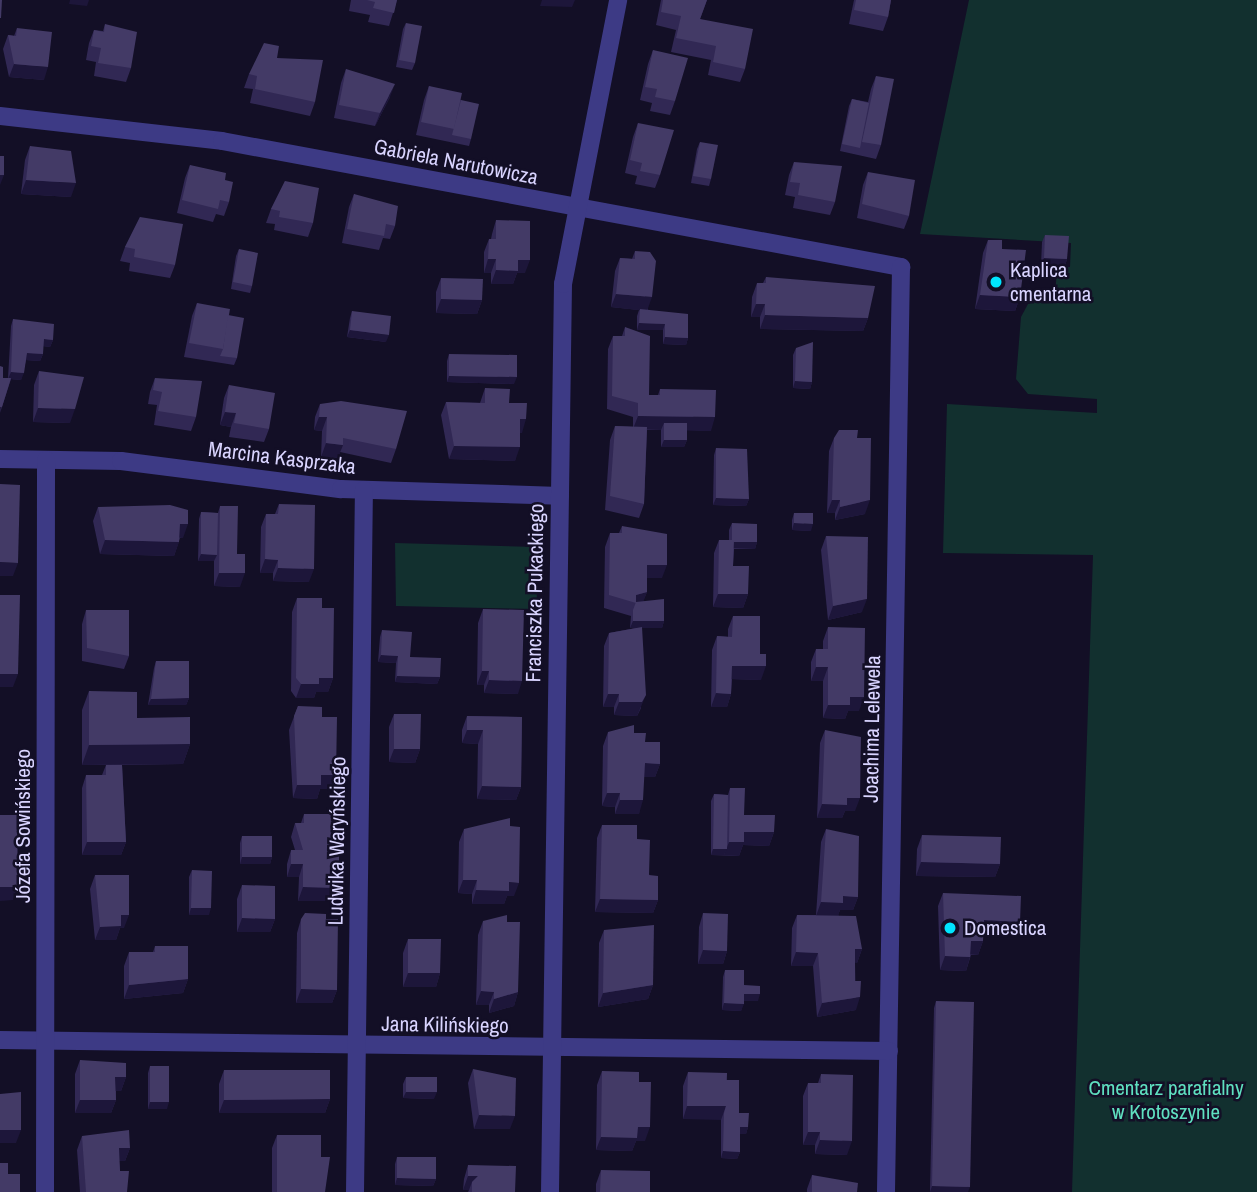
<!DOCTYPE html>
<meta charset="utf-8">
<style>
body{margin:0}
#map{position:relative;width:1257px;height:1192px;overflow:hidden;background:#130f26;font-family:"Archivo Narrow",sans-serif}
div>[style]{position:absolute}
.green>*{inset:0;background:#12302f}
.street>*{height:18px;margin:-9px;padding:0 9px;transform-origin:9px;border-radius:9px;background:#3d3a85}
.wall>*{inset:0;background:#312854}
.shaded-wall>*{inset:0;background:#1d163a}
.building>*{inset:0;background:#433a66}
.dots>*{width:19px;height:19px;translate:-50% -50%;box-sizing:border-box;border:4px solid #130f26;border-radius:50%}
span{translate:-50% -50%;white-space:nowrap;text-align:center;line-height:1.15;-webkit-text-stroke:5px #130f26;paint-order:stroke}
.street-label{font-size:21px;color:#d9d4ff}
.poi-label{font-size:21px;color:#d9d4ff}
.left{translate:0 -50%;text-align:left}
.park-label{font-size:21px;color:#5fe0c0}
</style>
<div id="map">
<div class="green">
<i style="clip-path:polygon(969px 0,1257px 0,1257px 1192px,1072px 1192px,1093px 555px,943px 553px,947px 404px,1097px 413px,1097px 399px,1028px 394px,1016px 379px,1021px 317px,1028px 304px,1055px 297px,1057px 268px,1070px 267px,1071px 243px,920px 234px)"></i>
<i style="clip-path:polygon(395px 543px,536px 547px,537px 609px,396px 606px)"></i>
</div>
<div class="street">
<i style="left:0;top:116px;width:223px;rotate:6.4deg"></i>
<i style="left:222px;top:141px;width:691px;rotate:10.51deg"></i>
<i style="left:901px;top:267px;width:925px;rotate:90.93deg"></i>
<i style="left:0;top:459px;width:121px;rotate:0.9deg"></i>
<i style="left:121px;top:461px;width:222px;rotate:7.3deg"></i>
<i style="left:341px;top:489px;width:219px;rotate:1.8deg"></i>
<i style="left:0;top:1040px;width:889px;rotate:0.71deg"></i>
<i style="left:45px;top:1192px;width:732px;rotate:-89.92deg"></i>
<i style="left:355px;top:1192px;width:702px;rotate:-89.27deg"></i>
<i style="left:550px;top:1192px;width:908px;rotate:-89.18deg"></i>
<i style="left:563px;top:284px;width:289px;rotate:-79deg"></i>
</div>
<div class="wall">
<i style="clip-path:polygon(351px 0,397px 0,389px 26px,368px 22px,370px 15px,349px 11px)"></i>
<i style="clip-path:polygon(661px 0,707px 0,700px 19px,745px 69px,740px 82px,708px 75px,711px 60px,671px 52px,676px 30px,656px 25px)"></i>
<i style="clip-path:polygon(854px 0,891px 0,888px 17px,883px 31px,849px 24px)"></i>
<i style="clip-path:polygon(406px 23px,415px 63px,412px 70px,396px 67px,403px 29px)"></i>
<i style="clip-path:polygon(105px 24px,131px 68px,126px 82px,94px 76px,96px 62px,86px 60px,89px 43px,94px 30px,103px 31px)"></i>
<i style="clip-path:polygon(17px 28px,44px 80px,9px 77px,3px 49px,8px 35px,14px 36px)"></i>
<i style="clip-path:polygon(653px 50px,675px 101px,670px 115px,650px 111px,652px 103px,640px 100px,648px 64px)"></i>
<i style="clip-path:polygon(277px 58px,315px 102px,310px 116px,250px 103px,253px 89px,244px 88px,249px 74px)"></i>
<i style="clip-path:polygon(346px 69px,390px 97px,375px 126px,334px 118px,341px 83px)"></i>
<i style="clip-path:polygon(876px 76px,881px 145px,876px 159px,840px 151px,849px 106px,852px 99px,868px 102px,871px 89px)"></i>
<i style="clip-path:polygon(429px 86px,461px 100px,471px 139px,469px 146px,416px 135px,424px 100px)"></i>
<i style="clip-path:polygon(638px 123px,660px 175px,655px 188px,635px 184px,637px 176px,625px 173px,633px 137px)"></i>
<i style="clip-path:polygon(700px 142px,711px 179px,709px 186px,691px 183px,697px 149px)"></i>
<i style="clip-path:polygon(30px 146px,71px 197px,21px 194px,25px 160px)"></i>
<i style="clip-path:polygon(794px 162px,835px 202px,830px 215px,793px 208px,795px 197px,785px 195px,789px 175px)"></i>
<i style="clip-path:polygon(190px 165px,229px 202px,224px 216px,216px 214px,213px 222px,177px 213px,185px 178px)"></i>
<i style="clip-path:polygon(868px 172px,909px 216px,904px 229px,857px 218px,863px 185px)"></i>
<i style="clip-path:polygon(285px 181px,313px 223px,308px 237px,274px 230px,275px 224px,266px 223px,271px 209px)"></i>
<i style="clip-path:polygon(354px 194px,395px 226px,390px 239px,383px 238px,379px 250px,342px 243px,349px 207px)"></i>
<i style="clip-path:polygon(140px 217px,175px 265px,170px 278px,129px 271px,130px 263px,120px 261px,125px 247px)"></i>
<i style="clip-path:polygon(496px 220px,525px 273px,517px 273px,513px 284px,491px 284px,491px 273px,484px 273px,484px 252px,489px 239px,491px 239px,492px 234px)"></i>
<i style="clip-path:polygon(1045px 235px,1067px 259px,1065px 266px,1041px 265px,1042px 242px)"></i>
<i style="clip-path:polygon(988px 240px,1002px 249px,1020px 297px,1015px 311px,975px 309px,983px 253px)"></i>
<i style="clip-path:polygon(239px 249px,252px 286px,250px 293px,231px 289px,236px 256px)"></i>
<i style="clip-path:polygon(635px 251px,648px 310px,688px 338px,686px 345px,663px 344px,663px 330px,637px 330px,637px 316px,639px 310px,611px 307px,615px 271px,620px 258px,632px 259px)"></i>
<i style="clip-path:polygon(766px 277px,868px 318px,863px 331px,760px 329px,760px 317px,751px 317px,752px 297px,757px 283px,763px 283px)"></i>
<i style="clip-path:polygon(441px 278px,482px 300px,477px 314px,436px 313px,436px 292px)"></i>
<i style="clip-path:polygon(197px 303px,228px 315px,237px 358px,234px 365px,184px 357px,192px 316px)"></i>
<i style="clip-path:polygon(352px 311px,386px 342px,347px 337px,350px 318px)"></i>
<i style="clip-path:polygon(13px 319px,53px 340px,50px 347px,43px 346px,43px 354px,40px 361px,26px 360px,21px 380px,11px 379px,0 413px,3px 378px,8px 378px,11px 326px)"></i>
<i style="clip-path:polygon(625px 327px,649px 395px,658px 395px,660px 389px,711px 431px,687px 430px,687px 440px,684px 447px,661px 447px,661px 430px,647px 430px,644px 504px,639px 518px,605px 510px,610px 440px,615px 426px,633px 427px,633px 417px,607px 409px,608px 349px,613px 336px,622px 336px)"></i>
<i style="clip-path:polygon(796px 348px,812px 382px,810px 389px,793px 388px,793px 355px)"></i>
<i style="clip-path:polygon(449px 354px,514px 384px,447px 382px,447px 361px)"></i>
<i style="clip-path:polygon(39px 371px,70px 423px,33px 422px,34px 385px)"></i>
<i style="clip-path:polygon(155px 378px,196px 417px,191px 431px,154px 425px,157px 405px,148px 404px,150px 392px)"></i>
<i style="clip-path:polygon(229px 385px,269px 429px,264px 442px,229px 437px,231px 427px,220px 425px,224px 398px)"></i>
<i style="clip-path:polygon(485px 388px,509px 403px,522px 433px,520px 433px,515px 461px,449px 459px,441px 415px,446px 402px,480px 403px)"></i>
<i style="clip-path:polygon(320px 404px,396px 449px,391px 463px,340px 452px,338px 458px,321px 457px,322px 431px,314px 430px,315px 417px)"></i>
<i style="clip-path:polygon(834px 438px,865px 514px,835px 520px,835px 513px,827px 513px,829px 451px)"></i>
<i style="clip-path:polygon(716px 448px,749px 499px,746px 506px,713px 505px,714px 455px)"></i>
<i style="clip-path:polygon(279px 504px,309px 582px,273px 581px,273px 573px,260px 573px,261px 527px,266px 514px,275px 514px)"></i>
<i style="clip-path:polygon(220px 506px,237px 554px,240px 587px,214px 586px,214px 561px,198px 561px,199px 519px,201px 512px,218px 513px)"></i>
<i style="clip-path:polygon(98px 507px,183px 538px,180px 538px,174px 556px,100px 554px,93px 521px)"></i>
<i style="clip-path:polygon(794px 513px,811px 531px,792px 530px,792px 520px)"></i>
<i style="clip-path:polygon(732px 523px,757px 542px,755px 549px,734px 549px,733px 566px,748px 594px,743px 608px,713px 607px,714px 553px,719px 540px,729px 540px,729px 530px)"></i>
<i style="clip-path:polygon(622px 526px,662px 578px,647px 578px,647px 592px,643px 601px,664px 621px,662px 628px,642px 628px,641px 708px,637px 716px,614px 715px,614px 707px,603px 707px,604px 646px,609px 633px,636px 628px,630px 628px,631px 616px,604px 608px,605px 547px,610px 533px,619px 533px)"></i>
<i style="clip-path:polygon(826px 536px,862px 612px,828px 620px,821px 550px)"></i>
<i style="clip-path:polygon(297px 598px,322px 608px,333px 678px,328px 692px,316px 692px,314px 698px,296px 698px,291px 691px,292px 612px)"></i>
<i style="clip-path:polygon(483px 609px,518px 694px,484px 693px,484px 685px,477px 685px,478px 623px)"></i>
<i style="clip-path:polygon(86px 610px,129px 656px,124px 669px,82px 661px,82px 624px)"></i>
<i style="clip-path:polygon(733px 616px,760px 654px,761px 680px,732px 679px,731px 694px,727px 707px,711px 707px,712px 650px,717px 636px,728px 637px,728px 629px)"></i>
<i style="clip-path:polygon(828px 627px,859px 711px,848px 711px,845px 719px,823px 718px,823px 681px,811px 681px,811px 662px,816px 649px,823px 649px,823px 641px)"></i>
<i style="clip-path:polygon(382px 630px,410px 657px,440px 677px,437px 684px,395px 682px,396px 663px,378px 662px,380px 637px)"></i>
<i style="clip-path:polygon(156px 661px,189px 698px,186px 705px,148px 705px,154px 668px)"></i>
<i style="clip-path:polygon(89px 691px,137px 718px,190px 744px,183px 764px,122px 765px,126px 842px,121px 855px,82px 855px,82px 788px,86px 775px,102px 775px,106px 765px,82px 765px,82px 710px)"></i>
<i style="clip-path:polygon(298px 706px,322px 717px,336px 775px,331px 789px,320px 789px,317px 799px,293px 798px,289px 730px)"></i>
<i style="clip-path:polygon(394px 714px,420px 749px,415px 763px,389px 762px,389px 727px)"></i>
<i style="clip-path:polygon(467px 716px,522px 717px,521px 787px,516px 800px,477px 799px,478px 744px,462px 743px,462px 730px)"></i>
<i style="clip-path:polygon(825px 730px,855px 811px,845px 811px,842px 818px,817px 818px,820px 743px)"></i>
<i style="clip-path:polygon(608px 732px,634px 733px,645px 742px,660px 764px,655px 777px,644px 777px,639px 814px,615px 814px,615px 807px,602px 806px,603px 746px)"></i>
<i style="clip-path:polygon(730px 788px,744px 815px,774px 832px,769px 846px,743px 845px,739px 856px,711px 855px,711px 801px,714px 794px,728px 795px)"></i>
<i style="clip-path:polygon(304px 814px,334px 901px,298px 901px,299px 877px,287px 877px,287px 864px,291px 850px,295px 850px,291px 837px,295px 823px,301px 823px)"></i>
<i style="clip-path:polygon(602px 825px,637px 839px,658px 900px,653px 913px,595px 912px,597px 838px)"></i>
<i style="clip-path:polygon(464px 829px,514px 896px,507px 896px,504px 904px,472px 904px,472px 894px,458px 893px,459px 842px)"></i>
<i style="clip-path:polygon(826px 829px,858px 897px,853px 910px,840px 910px,838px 915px,862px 949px,857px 963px,855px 962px,856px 1010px,817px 1017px,813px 966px,791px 966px,792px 928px,797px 915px,816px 915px,821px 842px)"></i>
<i style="clip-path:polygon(922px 835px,1000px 864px,995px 877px,916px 876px,917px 849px)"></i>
<i style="clip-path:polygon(242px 836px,272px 857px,270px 864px,240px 864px,240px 843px)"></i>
<i style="clip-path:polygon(192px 870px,209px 915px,189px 915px,189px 877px)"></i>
<i style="clip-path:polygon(95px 875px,124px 928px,120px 928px,116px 940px,95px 940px,90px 889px)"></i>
<i style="clip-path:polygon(242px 885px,275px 919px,270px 932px,237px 932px,237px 899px)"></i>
<i style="clip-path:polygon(943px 893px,1015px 935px,983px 934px,983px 941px,978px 955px,971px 955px,966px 971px,940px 970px,938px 906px)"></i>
<i style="clip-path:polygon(703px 913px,727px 951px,723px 964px,698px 964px,699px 927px)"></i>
<i style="clip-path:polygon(301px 919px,326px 919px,337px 990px,332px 1003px,296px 1003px,297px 933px)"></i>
<i style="clip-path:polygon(483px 921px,507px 922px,518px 992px,514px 1006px,489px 1013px,489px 1005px,476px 1005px,478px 935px)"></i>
<i style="clip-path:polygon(604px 930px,653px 985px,648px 999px,598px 1007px,599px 943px)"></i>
<i style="clip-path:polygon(408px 939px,440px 973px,436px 987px,403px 987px,403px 953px)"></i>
<i style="clip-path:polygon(155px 946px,188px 979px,183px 993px,124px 999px,124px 966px,129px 952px,153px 952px)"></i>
<i style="clip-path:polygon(725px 970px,744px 985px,758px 1001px,744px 1001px,741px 1011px,722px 1010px,723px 977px)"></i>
<i style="clip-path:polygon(936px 1001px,968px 1192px,930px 1192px,934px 1008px)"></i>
<i style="clip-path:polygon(80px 1060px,126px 1077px,121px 1091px,116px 1091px,116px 1100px,111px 1113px,75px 1113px,75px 1074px)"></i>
<i style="clip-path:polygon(150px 1066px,167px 1109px,148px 1109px,148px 1073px)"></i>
<i style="clip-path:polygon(473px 1069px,510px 1129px,474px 1129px,468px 1083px)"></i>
<i style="clip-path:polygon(224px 1070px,330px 1099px,325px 1113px,219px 1113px,219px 1084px)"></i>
<i style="clip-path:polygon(602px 1071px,639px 1082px,645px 1141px,636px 1141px,632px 1151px,596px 1150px,597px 1085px)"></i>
<i style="clip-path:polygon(688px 1072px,726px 1080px,739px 1113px,748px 1127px,746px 1134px,740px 1134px,740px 1152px,737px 1159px,721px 1158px,721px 1119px,683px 1119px,683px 1086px)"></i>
<i style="clip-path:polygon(821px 1074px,847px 1155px,815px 1154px,815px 1145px,803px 1145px,803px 1096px,808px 1083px,818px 1083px)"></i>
<i style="clip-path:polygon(406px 1077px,434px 1099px,403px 1098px,403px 1084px)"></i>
<i style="clip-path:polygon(277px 1135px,321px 1157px,325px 1192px,272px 1192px,272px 1148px)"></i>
<i style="clip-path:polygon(82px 1136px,130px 1148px,125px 1161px,119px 1161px,120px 1171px,127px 1192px,80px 1192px,77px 1150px)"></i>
<i style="clip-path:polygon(397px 1157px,436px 1179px,433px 1186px,395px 1185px,395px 1164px)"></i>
<i style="clip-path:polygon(468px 1165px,515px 1192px,468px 1192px,469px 1190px,463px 1190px,464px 1179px)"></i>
<i style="clip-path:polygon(601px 1170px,650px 1192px,596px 1192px,596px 1184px)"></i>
<i style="clip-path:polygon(812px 1175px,857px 1192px,807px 1192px,807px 1189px)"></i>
</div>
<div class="shaded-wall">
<i style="clip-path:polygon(70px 0,89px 0,87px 6px,69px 4px)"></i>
<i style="clip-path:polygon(542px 0,575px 0,572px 7px,540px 6px)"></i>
<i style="clip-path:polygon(14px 64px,48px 67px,44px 80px,9px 77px)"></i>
<i style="clip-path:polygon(395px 84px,390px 97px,375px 126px,380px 113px)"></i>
<i style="clip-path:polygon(0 175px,4px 175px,0 185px)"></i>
<i style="clip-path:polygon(26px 180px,76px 183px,71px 197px,21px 194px)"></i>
<i style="clip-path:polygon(1044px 258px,1067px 259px,1065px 266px,1041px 265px)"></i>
<i style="clip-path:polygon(488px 259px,496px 259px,491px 273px,484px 273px)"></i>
<i style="clip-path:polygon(518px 260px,530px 260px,525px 273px,517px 273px,513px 284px,491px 284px,496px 270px)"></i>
<i style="clip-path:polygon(616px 294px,652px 297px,647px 311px,611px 307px)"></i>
<i style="clip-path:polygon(980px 295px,1020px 297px,1015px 311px,975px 309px)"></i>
<i style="clip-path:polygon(441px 299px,482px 300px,477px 314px,436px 313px)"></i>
<i style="clip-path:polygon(756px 304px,765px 304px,760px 317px,751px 317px)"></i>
<i style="clip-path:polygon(765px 315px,868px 318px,863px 331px,760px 329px)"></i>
<i style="clip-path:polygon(639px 323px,665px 324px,663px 330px,637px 330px)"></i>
<i style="clip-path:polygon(350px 330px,389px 335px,386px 342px,347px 337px)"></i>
<i style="clip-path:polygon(665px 337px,688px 338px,686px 345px,663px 344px)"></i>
<i style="clip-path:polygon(44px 339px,53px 340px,50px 347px,42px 346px)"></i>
<i style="clip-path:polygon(27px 353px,43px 354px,40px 361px,24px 360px)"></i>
<i style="clip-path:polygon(11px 372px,24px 373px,21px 380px,8px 379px)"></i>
<i style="clip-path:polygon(449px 376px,517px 377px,514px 384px,447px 382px)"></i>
<i style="clip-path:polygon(795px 381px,812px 382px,810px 389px,793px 388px)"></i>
<i style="clip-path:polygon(38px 408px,75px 409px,70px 423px,33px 422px)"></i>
<i style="clip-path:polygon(225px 412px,236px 413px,231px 427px,220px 425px)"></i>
<i style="clip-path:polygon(638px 416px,715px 417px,711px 431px,664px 430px,664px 423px,661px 430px,633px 429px)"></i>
<i style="clip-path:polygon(319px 417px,327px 417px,322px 431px,314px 430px)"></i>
<i style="clip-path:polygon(520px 419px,526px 419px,522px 433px,515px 433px)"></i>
<i style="clip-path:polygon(664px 440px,687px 440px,684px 447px,661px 447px)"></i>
<i style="clip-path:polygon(326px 443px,343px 445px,338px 458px,321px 457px)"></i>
<i style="clip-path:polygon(454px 446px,520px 447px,515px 461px,449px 459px)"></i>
<i style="clip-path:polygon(716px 498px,749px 499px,746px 506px,713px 505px)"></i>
<i style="clip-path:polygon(832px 500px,840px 500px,835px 513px,827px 513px)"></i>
<i style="clip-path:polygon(870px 500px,865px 514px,835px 520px,840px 507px)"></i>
<i style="clip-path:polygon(794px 523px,813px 524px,811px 531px,792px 530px)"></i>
<i style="clip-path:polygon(180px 524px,188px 524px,183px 538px,175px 537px)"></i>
<i style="clip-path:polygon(105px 540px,179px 542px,174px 556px,100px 554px)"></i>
<i style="clip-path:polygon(732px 542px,757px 542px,755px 549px,729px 548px)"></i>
<i style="clip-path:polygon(201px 554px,217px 555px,214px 561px,198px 561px)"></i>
<i style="clip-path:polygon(265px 559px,278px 560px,273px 573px,260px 573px)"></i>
<i style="clip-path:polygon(0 562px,18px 563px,13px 576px,0 576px)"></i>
<i style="clip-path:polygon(647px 565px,667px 565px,662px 578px,642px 578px)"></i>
<i style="clip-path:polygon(278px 568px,314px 569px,309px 582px,273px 581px)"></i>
<i style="clip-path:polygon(219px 573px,245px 573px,240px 587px,214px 586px)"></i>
<i style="clip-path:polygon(647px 592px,642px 605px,636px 603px,636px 595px)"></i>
<i style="clip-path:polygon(718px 594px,748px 594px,743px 608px,713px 607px)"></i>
<i style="clip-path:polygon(867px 599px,862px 612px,828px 620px,833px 606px)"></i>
<i style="clip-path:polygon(633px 621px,664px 621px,662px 628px,630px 628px)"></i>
<i style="clip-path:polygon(381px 655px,398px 656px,396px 663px,378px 662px)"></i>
<i style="clip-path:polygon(732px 666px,766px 666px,761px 680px,727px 679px)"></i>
<i style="clip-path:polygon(816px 667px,828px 667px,823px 681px,811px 681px)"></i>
<i style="clip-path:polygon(482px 671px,489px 671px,484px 685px,477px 685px)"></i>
<i style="clip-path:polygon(0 674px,18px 674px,13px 687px,0 687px)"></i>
<i style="clip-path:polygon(397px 676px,440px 677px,437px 684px,395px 682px)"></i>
<i style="clip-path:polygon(319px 678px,333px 678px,328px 692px,316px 692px,314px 698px,296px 698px,301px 684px)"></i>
<i style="clip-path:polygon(489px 680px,522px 681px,518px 694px,484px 693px)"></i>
<i style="clip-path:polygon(716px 693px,731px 694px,727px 707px,711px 707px)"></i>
<i style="clip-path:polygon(608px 694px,619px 694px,614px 707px,603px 707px)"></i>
<i style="clip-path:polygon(646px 695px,637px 716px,614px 715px,619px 702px)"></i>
<i style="clip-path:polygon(850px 697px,864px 697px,859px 711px,848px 711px,845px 719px,823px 718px,828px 705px)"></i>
<i style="clip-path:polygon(189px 698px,186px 705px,148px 705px,151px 699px)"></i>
<i style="clip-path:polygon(467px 730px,483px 730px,478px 744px,462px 743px)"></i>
<i style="clip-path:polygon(190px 744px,183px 764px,82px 765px,89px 745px)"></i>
<i style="clip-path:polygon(394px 749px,420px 749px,415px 763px,389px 762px)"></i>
<i style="clip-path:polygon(645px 763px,660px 764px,655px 777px,640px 777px)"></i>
<i style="clip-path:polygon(321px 775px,336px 775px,331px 789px,320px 789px,317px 799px,293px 798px,297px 785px)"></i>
<i style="clip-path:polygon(482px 786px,521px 787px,516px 800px,477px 799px)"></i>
<i style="clip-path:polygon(607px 793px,620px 793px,615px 807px,602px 806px)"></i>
<i style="clip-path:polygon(847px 798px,860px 798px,855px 811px,845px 811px,842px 818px,817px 818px,822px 804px)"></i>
<i style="clip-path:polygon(620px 800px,643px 800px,639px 814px,615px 814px)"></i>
<i style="clip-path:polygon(744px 832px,774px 832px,769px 846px,743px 845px,739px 856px,724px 855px,729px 842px)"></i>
<i style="clip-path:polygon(87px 842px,126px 842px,121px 855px,82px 855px)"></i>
<i style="clip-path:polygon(713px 849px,727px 849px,724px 855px,711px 855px)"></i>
<i style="clip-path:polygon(242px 857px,272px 857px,270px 864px,240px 864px)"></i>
<i style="clip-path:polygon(921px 862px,1000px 864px,995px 877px,916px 876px)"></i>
<i style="clip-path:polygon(291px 864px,303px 864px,299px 877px,287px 877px)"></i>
<i style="clip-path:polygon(463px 880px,477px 880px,472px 894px,458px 893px)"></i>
<i style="clip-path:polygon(509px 882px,519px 883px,514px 896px,507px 896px,504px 904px,472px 904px,476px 890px)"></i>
<i style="clip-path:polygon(0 887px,18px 887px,13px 900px,0 901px)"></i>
<i style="clip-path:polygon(303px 887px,339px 888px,334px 901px,298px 901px)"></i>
<i style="clip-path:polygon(843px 896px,858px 897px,853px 910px,840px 910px,838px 916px,816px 916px,821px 902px)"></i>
<i style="clip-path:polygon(600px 899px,658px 900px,653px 913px,595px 912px)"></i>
<i style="clip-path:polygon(191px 908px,211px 908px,209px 915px,189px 915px)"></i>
<i style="clip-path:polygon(121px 915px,129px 915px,124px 928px,120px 928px,116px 940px,95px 940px,100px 927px)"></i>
<i style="clip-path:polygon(242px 918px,275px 919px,270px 932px,237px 932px)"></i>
<i style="clip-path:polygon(984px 920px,1020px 922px,1015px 935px,979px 934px)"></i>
<i style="clip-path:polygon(971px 941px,983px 941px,978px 955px,966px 954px)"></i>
<i style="clip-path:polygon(855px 949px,862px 949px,857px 963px,850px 962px)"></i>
<i style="clip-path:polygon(703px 950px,727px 951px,723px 964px,698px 964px)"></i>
<i style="clip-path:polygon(796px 952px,818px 953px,813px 966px,791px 966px)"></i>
<i style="clip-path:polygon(945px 956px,970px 957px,966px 971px,940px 970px)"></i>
<i style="clip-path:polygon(408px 973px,440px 973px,436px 987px,403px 987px)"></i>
<i style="clip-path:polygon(188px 979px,183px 993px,124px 999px,129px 985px)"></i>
<i style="clip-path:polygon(653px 985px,648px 999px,598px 1007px,603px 993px)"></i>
<i style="clip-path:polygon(301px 989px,337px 990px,332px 1003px,296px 1003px)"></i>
<i style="clip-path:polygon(481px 991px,494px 992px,489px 1005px,476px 1005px)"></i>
<i style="clip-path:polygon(518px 992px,514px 1006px,489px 1013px,494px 999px)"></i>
<i style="clip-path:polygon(744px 994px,760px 994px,758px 1001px,741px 1001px)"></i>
<i style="clip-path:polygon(860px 997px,856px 1010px,817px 1017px,822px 1003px)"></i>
<i style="clip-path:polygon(724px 1003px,744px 1004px,741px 1011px,722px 1010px)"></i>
<i style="clip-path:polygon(115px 1077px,126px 1077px,121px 1091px,110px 1091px)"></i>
<i style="clip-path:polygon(406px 1092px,437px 1092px,434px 1099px,403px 1098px)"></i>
<i style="clip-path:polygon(330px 1099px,325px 1113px,219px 1113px,224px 1100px)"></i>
<i style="clip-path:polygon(80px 1100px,116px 1100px,111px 1113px,75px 1113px)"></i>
<i style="clip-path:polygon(150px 1102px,169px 1102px,167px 1109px,148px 1109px)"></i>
<i style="clip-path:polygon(687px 1106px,726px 1106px,721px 1120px,683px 1119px)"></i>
<i style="clip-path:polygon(479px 1115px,515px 1116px,510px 1129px,474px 1129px)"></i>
<i style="clip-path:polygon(638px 1127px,650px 1127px,645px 1141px,636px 1141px,632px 1151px,596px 1150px,601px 1137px)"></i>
<i style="clip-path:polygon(740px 1127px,748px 1127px,746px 1134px,738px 1134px)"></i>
<i style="clip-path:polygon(0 1130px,21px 1130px,16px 1143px,0 1143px)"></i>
<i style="clip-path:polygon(808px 1132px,820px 1132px,815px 1145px,803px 1145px)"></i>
<i style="clip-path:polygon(820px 1140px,852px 1141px,847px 1155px,815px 1154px)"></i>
<i style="clip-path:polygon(119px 1148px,130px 1148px,125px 1161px,114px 1161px)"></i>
<i style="clip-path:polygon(723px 1151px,740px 1152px,737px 1159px,721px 1158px)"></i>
<i style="clip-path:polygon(468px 1176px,478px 1176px,472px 1182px,469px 1190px,463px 1190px)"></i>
<i style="clip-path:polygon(397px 1178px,436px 1179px,433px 1186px,395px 1185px)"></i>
<i style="clip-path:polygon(932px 1186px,970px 1187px,968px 1192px,930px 1192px)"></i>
</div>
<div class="building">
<i style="clip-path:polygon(0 0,2px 0,1px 18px,0 18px)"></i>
<i style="clip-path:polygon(367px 0,397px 0,394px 13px,373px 8px,375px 2px)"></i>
<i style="clip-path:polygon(663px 0,707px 0,700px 19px,753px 29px,745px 69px,713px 62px,716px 46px,676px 38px,681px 16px,661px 12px)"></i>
<i style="clip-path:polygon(856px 0,891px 0,888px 17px,854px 10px)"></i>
<i style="clip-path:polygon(406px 23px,422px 26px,415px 63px,399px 60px)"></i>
<i style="clip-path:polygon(105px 24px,137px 32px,131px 68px,98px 63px,101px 48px,91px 46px,94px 30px,104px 32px)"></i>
<i style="clip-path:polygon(17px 28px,52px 32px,48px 67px,14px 64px,8px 35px,16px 36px)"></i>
<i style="clip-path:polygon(264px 43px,279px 46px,277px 58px,323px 60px,315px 102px,255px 89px,257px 76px,249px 74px)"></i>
<i style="clip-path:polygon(653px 50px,688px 58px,675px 101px,655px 97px,657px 89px,645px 87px)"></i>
<i style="clip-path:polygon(346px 69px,395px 84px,380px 113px,339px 105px)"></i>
<i style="clip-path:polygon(876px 76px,894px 79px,881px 145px,862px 142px)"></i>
<i style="clip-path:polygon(429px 86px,462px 93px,454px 129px,421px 122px)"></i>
<i style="clip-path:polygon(852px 99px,869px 103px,860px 148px,842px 144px)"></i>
<i style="clip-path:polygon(461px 100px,479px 104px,471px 139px,452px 135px)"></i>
<i style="clip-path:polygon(638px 123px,674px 130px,660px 175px,640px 171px,642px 163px,630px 160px)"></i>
<i style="clip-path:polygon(700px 142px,718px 145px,711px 179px,693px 176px)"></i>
<i style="clip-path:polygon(30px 146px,71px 151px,76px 183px,26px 180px)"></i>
<i style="clip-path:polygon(0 156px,4px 156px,4px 175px,0 175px)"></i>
<i style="clip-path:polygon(794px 162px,842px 166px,835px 202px,798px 195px,800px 183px,790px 182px)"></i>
<i style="clip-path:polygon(190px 165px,226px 173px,225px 180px,233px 182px,229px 202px,220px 200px,218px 209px,182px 200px)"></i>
<i style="clip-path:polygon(868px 172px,915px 180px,909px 216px,862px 204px)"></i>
<i style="clip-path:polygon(285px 181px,319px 188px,313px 223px,279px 217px,280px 211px,271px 209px)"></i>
<i style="clip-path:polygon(354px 194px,398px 206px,395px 226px,386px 224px,384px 236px,347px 229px)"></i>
<i style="clip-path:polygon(140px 217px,183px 224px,175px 265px,134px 257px,135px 249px,125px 247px)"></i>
<i style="clip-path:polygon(496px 220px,530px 221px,530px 260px,518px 260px,518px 271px,496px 270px,496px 259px,488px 259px,489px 239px,496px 239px)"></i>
<i style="clip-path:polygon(1045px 235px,1069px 236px,1067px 259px,1044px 258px)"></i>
<i style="clip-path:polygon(988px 240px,1002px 240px,1002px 249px,1026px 250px,1020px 297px,980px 295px)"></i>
<i style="clip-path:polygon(239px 249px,258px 253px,252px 286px,233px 282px)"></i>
<i style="clip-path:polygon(635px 251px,650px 252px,656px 261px,652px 297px,616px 294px,620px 258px,635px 259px)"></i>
<i style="clip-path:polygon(766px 277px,875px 286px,868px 318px,765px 315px,765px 304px,756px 304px,757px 283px,766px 283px)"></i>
<i style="clip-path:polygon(441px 278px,483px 279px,482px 300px,441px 299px)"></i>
<i style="clip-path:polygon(197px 303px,230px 309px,223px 349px,189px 343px)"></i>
<i style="clip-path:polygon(640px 309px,688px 314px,688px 338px,665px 337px,665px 324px,639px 323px)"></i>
<i style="clip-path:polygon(352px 311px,391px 316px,389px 335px,350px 330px)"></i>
<i style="clip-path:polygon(228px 315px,244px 318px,237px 358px,220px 356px,223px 349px)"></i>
<i style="clip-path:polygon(13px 319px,54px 324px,53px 340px,44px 339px,43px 354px,27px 353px,24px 373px,11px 372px)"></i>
<i style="clip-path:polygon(625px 327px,650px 336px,649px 395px,660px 395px,660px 389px,716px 390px,715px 417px,638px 416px,638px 403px,612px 396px,613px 336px,625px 336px)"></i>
<i style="clip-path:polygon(813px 342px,812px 382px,795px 381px,796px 348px)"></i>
<i style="clip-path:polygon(449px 354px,517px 355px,517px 377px,449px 376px)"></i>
<i style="clip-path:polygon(0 366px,3px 367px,3px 378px,11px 378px,2px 407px,0 407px)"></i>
<i style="clip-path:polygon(39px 371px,84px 377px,75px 409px,38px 408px)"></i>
<i style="clip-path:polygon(155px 378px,202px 381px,196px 417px,158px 411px,162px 392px,153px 390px)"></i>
<i style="clip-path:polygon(229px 385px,275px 393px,269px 429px,234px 423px,236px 413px,225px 412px)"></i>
<i style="clip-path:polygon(485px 388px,510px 389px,509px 403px,527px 403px,526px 419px,520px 419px,520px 447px,454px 446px,446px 402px,485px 403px)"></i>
<i style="clip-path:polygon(341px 401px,407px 411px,396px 449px,343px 438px,343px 445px,326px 443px,327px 417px,319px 417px,320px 404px)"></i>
<i style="clip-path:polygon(664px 423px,687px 423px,687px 440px,664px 440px)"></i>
<i style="clip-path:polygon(615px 426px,647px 427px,644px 504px,610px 496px)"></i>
<i style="clip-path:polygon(839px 430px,858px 430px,857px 438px,871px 438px,870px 500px,840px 507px,840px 500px,832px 500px,834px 438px)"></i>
<i style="clip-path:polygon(716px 448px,747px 449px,749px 499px,716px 498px)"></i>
<i style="clip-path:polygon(0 484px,20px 485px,18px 563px,0 562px)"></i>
<i style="clip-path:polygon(279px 504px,315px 505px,314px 569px,278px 568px,278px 560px,265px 559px,266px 514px,278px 514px)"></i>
<i style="clip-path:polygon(170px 505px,188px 510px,188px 524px,180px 524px,179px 542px,105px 540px,98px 507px)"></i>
<i style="clip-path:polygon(220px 506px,238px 506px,237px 554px,245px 554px,245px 573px,219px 573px)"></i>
<i style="clip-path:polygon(201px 512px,218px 513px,217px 555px,201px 554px)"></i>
<i style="clip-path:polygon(794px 513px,813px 513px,813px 524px,794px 523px)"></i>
<i style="clip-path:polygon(732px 523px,757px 524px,757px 542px,734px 542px,734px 540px,732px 540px)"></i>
<i style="clip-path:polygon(622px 526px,667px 534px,667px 565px,647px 565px,647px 592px,636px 595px,636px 603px,609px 595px,610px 533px,622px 533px)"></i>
<i style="clip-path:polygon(826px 536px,868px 537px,867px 599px,833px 606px)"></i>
<i style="clip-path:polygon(719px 540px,734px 540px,733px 566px,749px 566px,748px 594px,718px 594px)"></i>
<i style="clip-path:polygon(0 595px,20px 595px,18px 674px,0 674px)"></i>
<i style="clip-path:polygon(297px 598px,322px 598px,322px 608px,334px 608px,333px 678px,319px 678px,319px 684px,301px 684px,296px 678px)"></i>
<i style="clip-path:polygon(664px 599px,664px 621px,633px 621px,633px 610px,636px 602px)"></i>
<i style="clip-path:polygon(483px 609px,524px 610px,522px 681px,489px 680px,489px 671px,482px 671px)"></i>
<i style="clip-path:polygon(86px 610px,129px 610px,129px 656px,87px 648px)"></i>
<i style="clip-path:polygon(733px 616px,760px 616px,760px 654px,766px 654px,766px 666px,732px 666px,731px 694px,716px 693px,717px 636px,732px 637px)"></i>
<i style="clip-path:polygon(642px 627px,646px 695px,642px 702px,619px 702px,619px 694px,608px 694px,609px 633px)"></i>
<i style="clip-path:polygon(828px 627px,865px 628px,864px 697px,850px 697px,850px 705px,828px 705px,828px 667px,816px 667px,816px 649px,828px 649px)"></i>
<i style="clip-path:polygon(382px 630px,412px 632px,410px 657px,441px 658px,440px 677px,397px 676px,398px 656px,381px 655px)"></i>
<i style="clip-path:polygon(156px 661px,189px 661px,189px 698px,151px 699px)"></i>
<i style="clip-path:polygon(89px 691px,137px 692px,137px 718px,190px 717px,190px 744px,89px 745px)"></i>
<i style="clip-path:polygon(298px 706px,322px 707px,322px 717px,337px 717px,336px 775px,321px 775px,321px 785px,297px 785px,294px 716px)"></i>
<i style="clip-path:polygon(394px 714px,421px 714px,420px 749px,394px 749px)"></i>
<i style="clip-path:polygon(467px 716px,522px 717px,521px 787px,482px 786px,483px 730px,467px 730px)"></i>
<i style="clip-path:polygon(634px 725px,634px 733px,646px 733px,645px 742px,660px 742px,660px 764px,645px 763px,643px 800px,620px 800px,620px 793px,607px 793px,608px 732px)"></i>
<i style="clip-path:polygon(825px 730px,861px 737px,860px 798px,847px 798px,847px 805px,822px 804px)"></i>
<i style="clip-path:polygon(106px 765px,122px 765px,126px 842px,87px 842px,86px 775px,106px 775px)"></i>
<i style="clip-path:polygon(730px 788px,745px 788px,744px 815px,775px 815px,774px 832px,744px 832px,744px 842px,729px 842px)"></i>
<i style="clip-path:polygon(714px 794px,728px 795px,727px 849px,713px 849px)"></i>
<i style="clip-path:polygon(304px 814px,339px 814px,339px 888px,303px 887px,303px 864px,291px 864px,291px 850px,303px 850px,295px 823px,304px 823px)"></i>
<i style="clip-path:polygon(0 815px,17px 815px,18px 887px,0 887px)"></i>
<i style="clip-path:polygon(510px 818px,510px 826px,520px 827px,519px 883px,509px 882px,509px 891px,476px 890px,477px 880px,463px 880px,464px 829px)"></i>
<i style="clip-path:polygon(602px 825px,637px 825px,637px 839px,650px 840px,649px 875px,658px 876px,658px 900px,600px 899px)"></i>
<i style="clip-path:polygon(826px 829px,859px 836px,858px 897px,843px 896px,843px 903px,821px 902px)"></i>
<i style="clip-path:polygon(922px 835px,1001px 837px,1000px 864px,921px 862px)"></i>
<i style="clip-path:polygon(242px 836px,272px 836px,272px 857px,242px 857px)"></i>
<i style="clip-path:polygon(192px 870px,212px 871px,211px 908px,191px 908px)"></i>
<i style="clip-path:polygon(95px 875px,129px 875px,129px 915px,121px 915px,121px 926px,100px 927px)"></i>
<i style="clip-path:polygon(242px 885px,275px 886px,275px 919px,242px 918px)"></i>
<i style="clip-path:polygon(943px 893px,1021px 896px,1020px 922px,984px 920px,983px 941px,971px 941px,970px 957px,945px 956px)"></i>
<i style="clip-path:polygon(305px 913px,326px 914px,326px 919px,338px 919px,337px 990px,301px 989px,301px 919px)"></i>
<i style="clip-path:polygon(703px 913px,728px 914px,727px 951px,703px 950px)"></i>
<i style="clip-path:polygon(507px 915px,507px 922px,520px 922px,518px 992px,494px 999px,494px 992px,481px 991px,483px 921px)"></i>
<i style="clip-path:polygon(797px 915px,856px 916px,862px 949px,855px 949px,855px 981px,861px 981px,860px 997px,822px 1003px,818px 953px,796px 952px)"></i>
<i style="clip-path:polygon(654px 925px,653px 985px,603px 993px,604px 930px)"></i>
<i style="clip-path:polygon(408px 939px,441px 939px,440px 973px,408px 973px)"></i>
<i style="clip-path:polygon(155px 946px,188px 946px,188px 979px,129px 985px,129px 952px,155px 952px)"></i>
<i style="clip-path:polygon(725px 970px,744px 970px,744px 985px,760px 986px,760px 994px,744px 994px,744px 1004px,724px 1003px)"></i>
<i style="clip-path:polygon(936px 1001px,974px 1002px,970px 1187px,932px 1186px)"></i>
<i style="clip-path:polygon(80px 1060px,126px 1063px,126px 1077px,115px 1077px,116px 1100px,80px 1100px)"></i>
<i style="clip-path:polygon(150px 1066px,169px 1066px,169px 1102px,150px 1102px)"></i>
<i style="clip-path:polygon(473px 1069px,516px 1078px,515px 1116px,479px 1115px)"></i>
<i style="clip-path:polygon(224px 1070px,330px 1070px,330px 1099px,224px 1100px)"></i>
<i style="clip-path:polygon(602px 1071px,639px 1072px,639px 1082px,651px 1082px,650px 1127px,638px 1127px,637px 1138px,601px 1137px)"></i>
<i style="clip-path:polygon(688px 1072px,727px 1073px,726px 1106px,687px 1106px)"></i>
<i style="clip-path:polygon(821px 1074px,853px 1075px,852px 1141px,820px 1140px,820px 1132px,808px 1132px,808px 1083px,821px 1083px)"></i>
<i style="clip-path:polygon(406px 1077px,437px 1077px,437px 1092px,406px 1092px)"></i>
<i style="clip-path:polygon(726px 1080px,739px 1080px,739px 1113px,749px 1113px,748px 1127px,740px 1127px,740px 1152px,723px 1151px,724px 1113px,726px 1106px)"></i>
<i style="clip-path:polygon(21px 1092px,21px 1130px,0 1130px,0 1094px)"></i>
<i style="clip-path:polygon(129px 1130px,130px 1148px,119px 1148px,120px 1171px,129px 1171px,127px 1192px,86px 1192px,82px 1136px)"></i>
<i style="clip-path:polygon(277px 1135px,321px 1135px,321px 1157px,330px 1157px,325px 1192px,277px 1192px)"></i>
<i style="clip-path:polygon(397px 1157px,436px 1157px,436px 1179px,397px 1178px)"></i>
<i style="clip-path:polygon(0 1163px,8px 1163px,8px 1174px,20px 1174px,20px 1192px,0 1192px)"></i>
<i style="clip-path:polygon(468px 1165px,516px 1166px,515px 1192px,472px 1192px,472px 1182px,478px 1176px,468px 1176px)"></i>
<i style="clip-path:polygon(601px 1170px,650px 1171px,650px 1192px,600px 1192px)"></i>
<i style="clip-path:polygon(812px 1175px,858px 1183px,857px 1192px,812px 1192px)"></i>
</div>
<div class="dots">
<i style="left:996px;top:282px;background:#00e5ff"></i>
<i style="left:950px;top:928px;background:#00e5ff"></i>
</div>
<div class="street-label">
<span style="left:456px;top:162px;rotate:11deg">Gabriela Narutowicza</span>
<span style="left:282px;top:458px;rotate:7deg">Marcina Kasprzaka</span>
<span style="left:535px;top:593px;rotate:-89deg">Franciszka Pukackiego</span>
<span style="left:872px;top:729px;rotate:-89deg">Joachima Lelewela</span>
<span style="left:23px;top:826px;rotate:-90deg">Józefa Sowińskiego</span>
<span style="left:337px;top:841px;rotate:-89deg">Ludwika Waryńskiego</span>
<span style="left:445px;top:1025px;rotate:1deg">Jana Kilińskiego</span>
</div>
<div class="poi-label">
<span class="left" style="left:1010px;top:282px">Kaplica<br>cmentarna</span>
<span class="left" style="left:964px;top:928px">Domestica</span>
</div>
<div class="park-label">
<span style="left:1166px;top:1100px">Cmentarz parafialny<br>w Krotoszynie</span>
</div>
</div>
